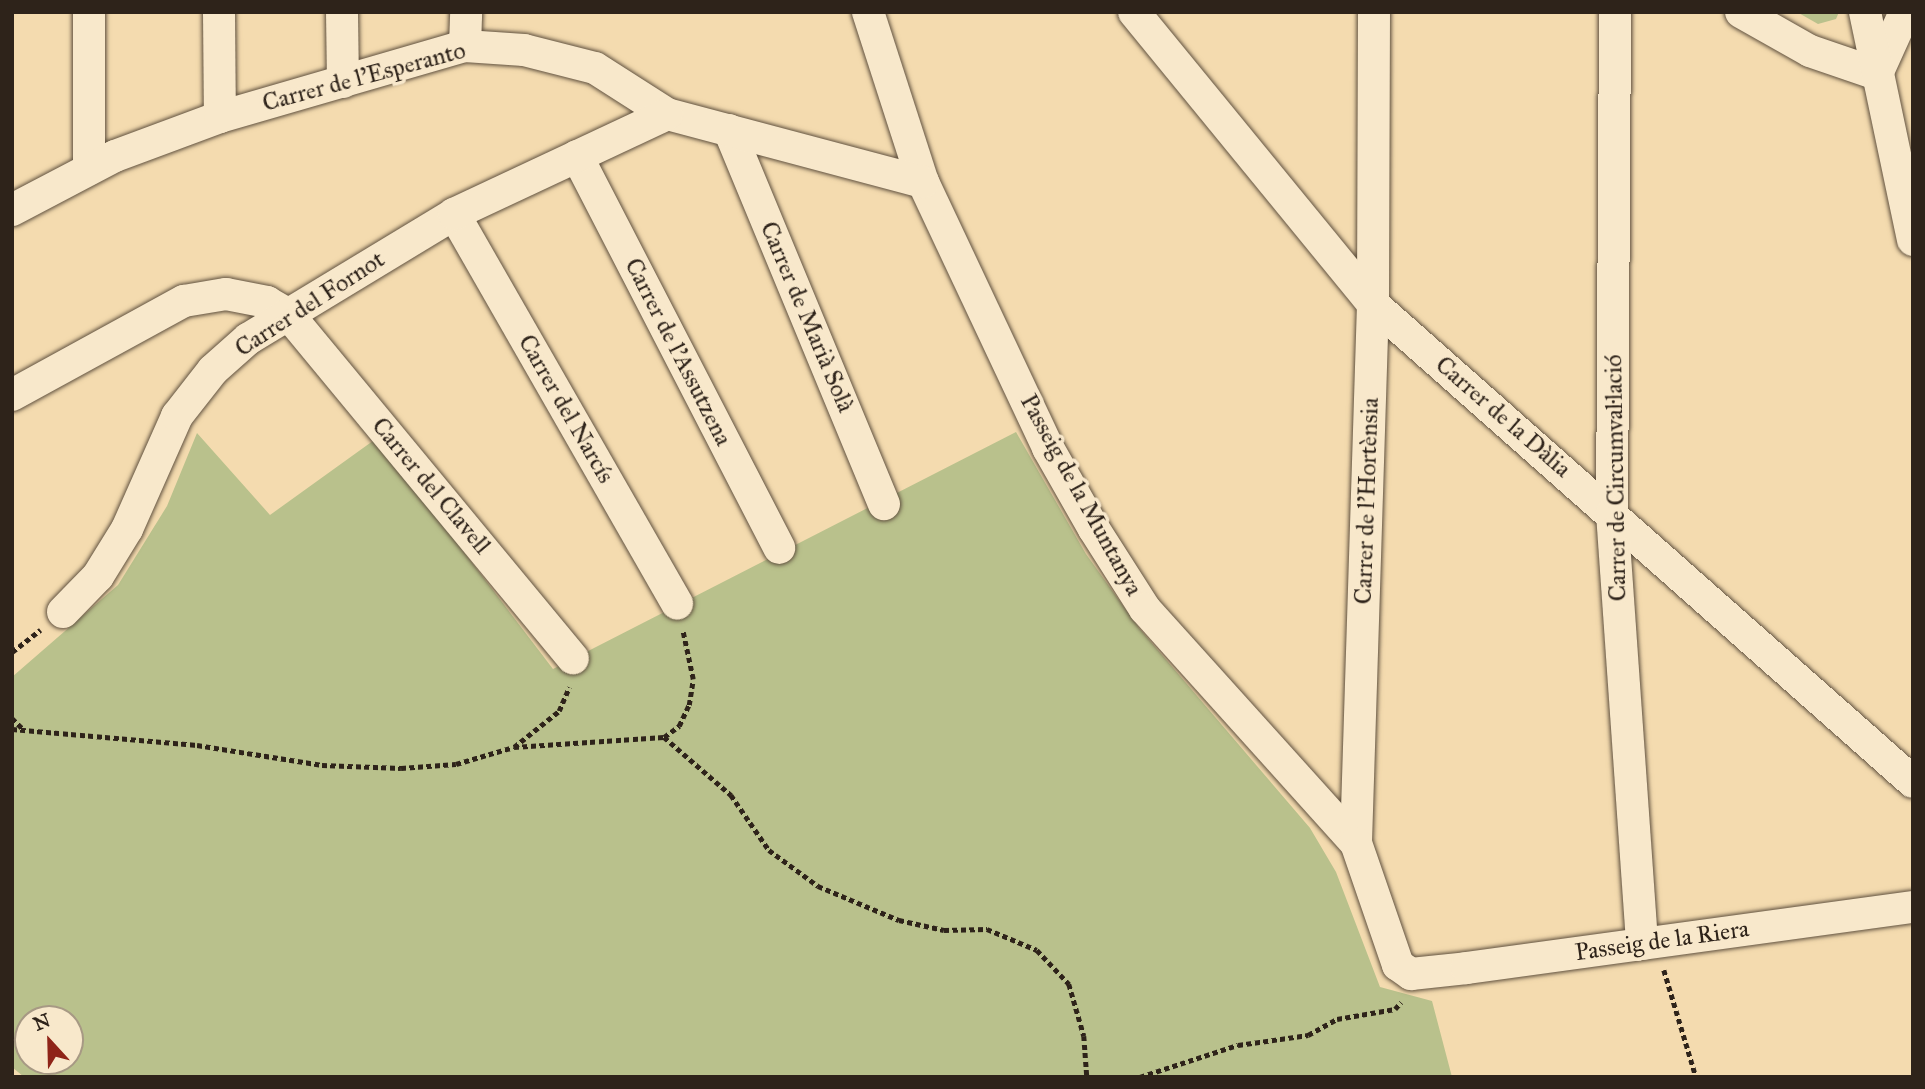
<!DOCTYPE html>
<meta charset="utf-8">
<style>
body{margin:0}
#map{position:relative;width:1925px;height:1089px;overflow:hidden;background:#f4dbaf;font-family:"IM FELL Great Primer",serif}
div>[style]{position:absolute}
.green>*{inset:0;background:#b9c18c}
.path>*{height:4.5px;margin-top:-2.25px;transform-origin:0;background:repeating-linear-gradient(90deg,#2e231a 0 5px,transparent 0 8.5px)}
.roads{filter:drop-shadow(0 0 2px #60513f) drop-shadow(0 0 2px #60513f)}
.minor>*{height:32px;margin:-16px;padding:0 16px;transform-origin:16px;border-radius:16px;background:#f8e8cb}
span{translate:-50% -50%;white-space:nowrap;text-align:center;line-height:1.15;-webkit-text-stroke:7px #f8e8cb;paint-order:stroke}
.street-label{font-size:24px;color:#2e231a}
.frame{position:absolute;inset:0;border:14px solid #2e231a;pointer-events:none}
.north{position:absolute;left:14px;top:1005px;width:70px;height:70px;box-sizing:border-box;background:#f8e8cb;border:2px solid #a79984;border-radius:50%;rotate:338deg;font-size:19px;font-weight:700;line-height:28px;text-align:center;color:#2e231a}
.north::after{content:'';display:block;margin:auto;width:24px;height:32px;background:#8f2418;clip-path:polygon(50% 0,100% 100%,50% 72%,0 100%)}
</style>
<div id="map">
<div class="green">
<i style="clip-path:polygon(1797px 12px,1839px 12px,1836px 19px,1818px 24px)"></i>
<i style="clip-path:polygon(evenodd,1016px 432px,1086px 554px,1139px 628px,1310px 828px,1336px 872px,1380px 987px,1432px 1001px,1452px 1077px,24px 1077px,12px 1067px,12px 677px,118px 585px,167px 506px,197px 433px,270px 515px,377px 438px,553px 669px,1016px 432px,28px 1019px,70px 1019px,70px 1061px,28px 1061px,28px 1019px)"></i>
</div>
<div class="path">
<i style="left:12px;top:652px;width:36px;rotate:-38deg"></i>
<i style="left:12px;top:718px;width:14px;rotate:45deg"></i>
<i style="left:12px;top:729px;width:186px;rotate:4.9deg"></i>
<i style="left:197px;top:745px;width:127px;rotate:9.1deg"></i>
<i style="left:322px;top:765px;width:79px;rotate:2.2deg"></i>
<i style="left:401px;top:768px;width:55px;rotate:-4.2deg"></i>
<i style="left:456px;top:764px;width:60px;rotate:-16.3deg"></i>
<i style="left:514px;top:747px;width:58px;rotate:-38.7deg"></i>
<i style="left:559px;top:711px;width:26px;rotate:-67deg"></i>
<i style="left:664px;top:737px;width:89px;rotate:40.9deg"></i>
<i style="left:731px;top:795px;width:67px;rotate:55.4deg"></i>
<i style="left:769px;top:850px;width:61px;rotate:36.3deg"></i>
<i style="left:818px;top:886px;width:88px;rotate:22.8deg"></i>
<i style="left:899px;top:920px;width:46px;rotate:12.5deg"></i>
<i style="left:944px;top:930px;width:43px;rotate:-1.3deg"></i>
<i style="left:987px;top:929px;width:54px;rotate:22.8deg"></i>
<i style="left:1037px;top:950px;width:47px;rotate:46.7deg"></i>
<i style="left:1069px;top:984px;width:54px;rotate:73.9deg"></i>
<i style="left:1084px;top:1036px;width:41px;rotate:85.8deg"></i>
<i style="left:514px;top:747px;width:150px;rotate:-3.8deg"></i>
<i style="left:664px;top:737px;width:19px;rotate:-36deg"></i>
<i style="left:679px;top:726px;width:23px;rotate:-65deg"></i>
<i style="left:689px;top:705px;width:26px;rotate:-81deg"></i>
<i style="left:693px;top:679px;width:48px;rotate:-102deg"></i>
<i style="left:1664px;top:970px;width:112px;rotate:73.3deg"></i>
<i style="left:1140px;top:1077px;width:103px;rotate:-18.1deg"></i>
<i style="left:1238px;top:1045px;width:71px;rotate:-8.1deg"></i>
<i style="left:1308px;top:1035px;width:33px;rotate:-29deg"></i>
<i style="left:1337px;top:1019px;width:59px;rotate:-9.8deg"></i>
<i style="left:1395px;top:1009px;width:9px;rotate:-49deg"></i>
</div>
<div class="roads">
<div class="minor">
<i style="left:89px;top:12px;width:157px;rotate:90deg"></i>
<i style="left:219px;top:12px;width:105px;rotate:89.5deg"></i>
<i style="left:342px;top:12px;width:70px;rotate:89.2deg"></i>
<i style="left:868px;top:12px;width:179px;rotate:72.1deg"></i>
<i style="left:923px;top:182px;width:294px;rotate:64.8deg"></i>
<i style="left:1048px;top:448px;width:93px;rotate:60.4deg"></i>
<i style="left:1094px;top:529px;width:95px;rotate:57.5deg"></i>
<i style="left:1145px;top:609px;width:315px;rotate:48deg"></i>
<i style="left:1134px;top:12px;width:377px;rotate:50.7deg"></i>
<i style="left:1373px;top:304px;width:721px;rotate:41.51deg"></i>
<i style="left:1374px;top:12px;width:292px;rotate:90.2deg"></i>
<i style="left:1373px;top:304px;width:539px;rotate:91.81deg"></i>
<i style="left:1356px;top:843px;width:129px;rotate:71deg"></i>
<i style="left:1398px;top:965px;width:16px;rotate:35deg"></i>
<i style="left:1411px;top:974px;width:56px;rotate:-6.1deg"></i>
<i style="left:1467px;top:968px;width:450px;rotate:-7.8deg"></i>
<i style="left:1615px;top:12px;width:501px;rotate:90.34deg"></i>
<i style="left:1612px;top:513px;width:432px;rotate:86deg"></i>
<i style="left:1741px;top:12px;width:79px;rotate:29.5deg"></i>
<i style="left:1810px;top:51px;width:71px;rotate:18.9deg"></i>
<i style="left:1877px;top:74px;width:68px;rotate:-65.7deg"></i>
<i style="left:1865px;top:12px;width:233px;rotate:78.1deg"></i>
<i style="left:465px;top:46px;width:34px;rotate:-88deg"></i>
<i style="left:729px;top:130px;width:405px;rotate:67.5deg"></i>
<i style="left:577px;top:156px;width:441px;rotate:62.7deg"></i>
<i style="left:12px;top:210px;width:116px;rotate:-27.7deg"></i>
<i style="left:115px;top:156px;width:112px;rotate:-20.4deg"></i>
<i style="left:220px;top:117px;width:255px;rotate:-16.2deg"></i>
<i style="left:465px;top:46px;width:59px;rotate:3.9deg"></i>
<i style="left:524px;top:50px;width:73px;rotate:14.2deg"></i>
<i style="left:595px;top:68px;width:85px;rotate:32.6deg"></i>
<i style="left:667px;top:114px;width:265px;rotate:14.9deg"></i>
<i style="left:454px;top:214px;width:449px;rotate:60.2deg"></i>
<i style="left:12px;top:395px;width:196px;rotate:-28.7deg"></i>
<i style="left:184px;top:301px;width:43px;rotate:-9.5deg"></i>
<i style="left:226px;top:294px;width:42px;rotate:11deg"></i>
<i style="left:267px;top:302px;width:24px;rotate:30deg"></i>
<i style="left:288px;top:314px;width:447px;rotate:50.4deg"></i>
<i style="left:63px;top:612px;width:50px;rotate:-45.8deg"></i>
<i style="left:98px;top:576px;width:55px;rotate:-58.3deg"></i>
<i style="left:127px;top:529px;width:124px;rotate:-66.1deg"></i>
<i style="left:177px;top:416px;width:58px;rotate:-52deg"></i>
<i style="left:213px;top:370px;width:47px;rotate:-41.5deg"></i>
<i style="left:248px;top:339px;width:241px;rotate:-31.2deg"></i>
<i style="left:454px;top:214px;width:235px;rotate:-25.1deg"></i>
</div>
</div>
<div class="street-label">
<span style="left:364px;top:77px;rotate:-15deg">Carrer de l'Esperanto</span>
<span style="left:310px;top:304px;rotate:-33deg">Carrer del Fornot</span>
<span style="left:807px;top:317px;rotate:67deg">Carrer de Marià Solà</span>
<span style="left:678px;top:352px;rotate:63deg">Carrer de l'Assutzena</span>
<span style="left:566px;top:409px;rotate:60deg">Carrer del Narcís</span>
<span style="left:1503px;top:417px;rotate:41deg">Carrer de la Dàlia</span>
<span style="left:1616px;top:478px;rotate:-91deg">Carrer de Circumval·lació</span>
<span style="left:431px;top:486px;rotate:50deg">Carrer del Clavell</span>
<span style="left:1081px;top:495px;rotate:61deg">Passeig de la Muntanya</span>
<span style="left:1367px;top:501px;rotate:-88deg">Carrer de l'Hortènsia</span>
<span style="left:1662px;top:941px;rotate:-8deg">Passeig de la Riera</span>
</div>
<div class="frame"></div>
<div class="north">N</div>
</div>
